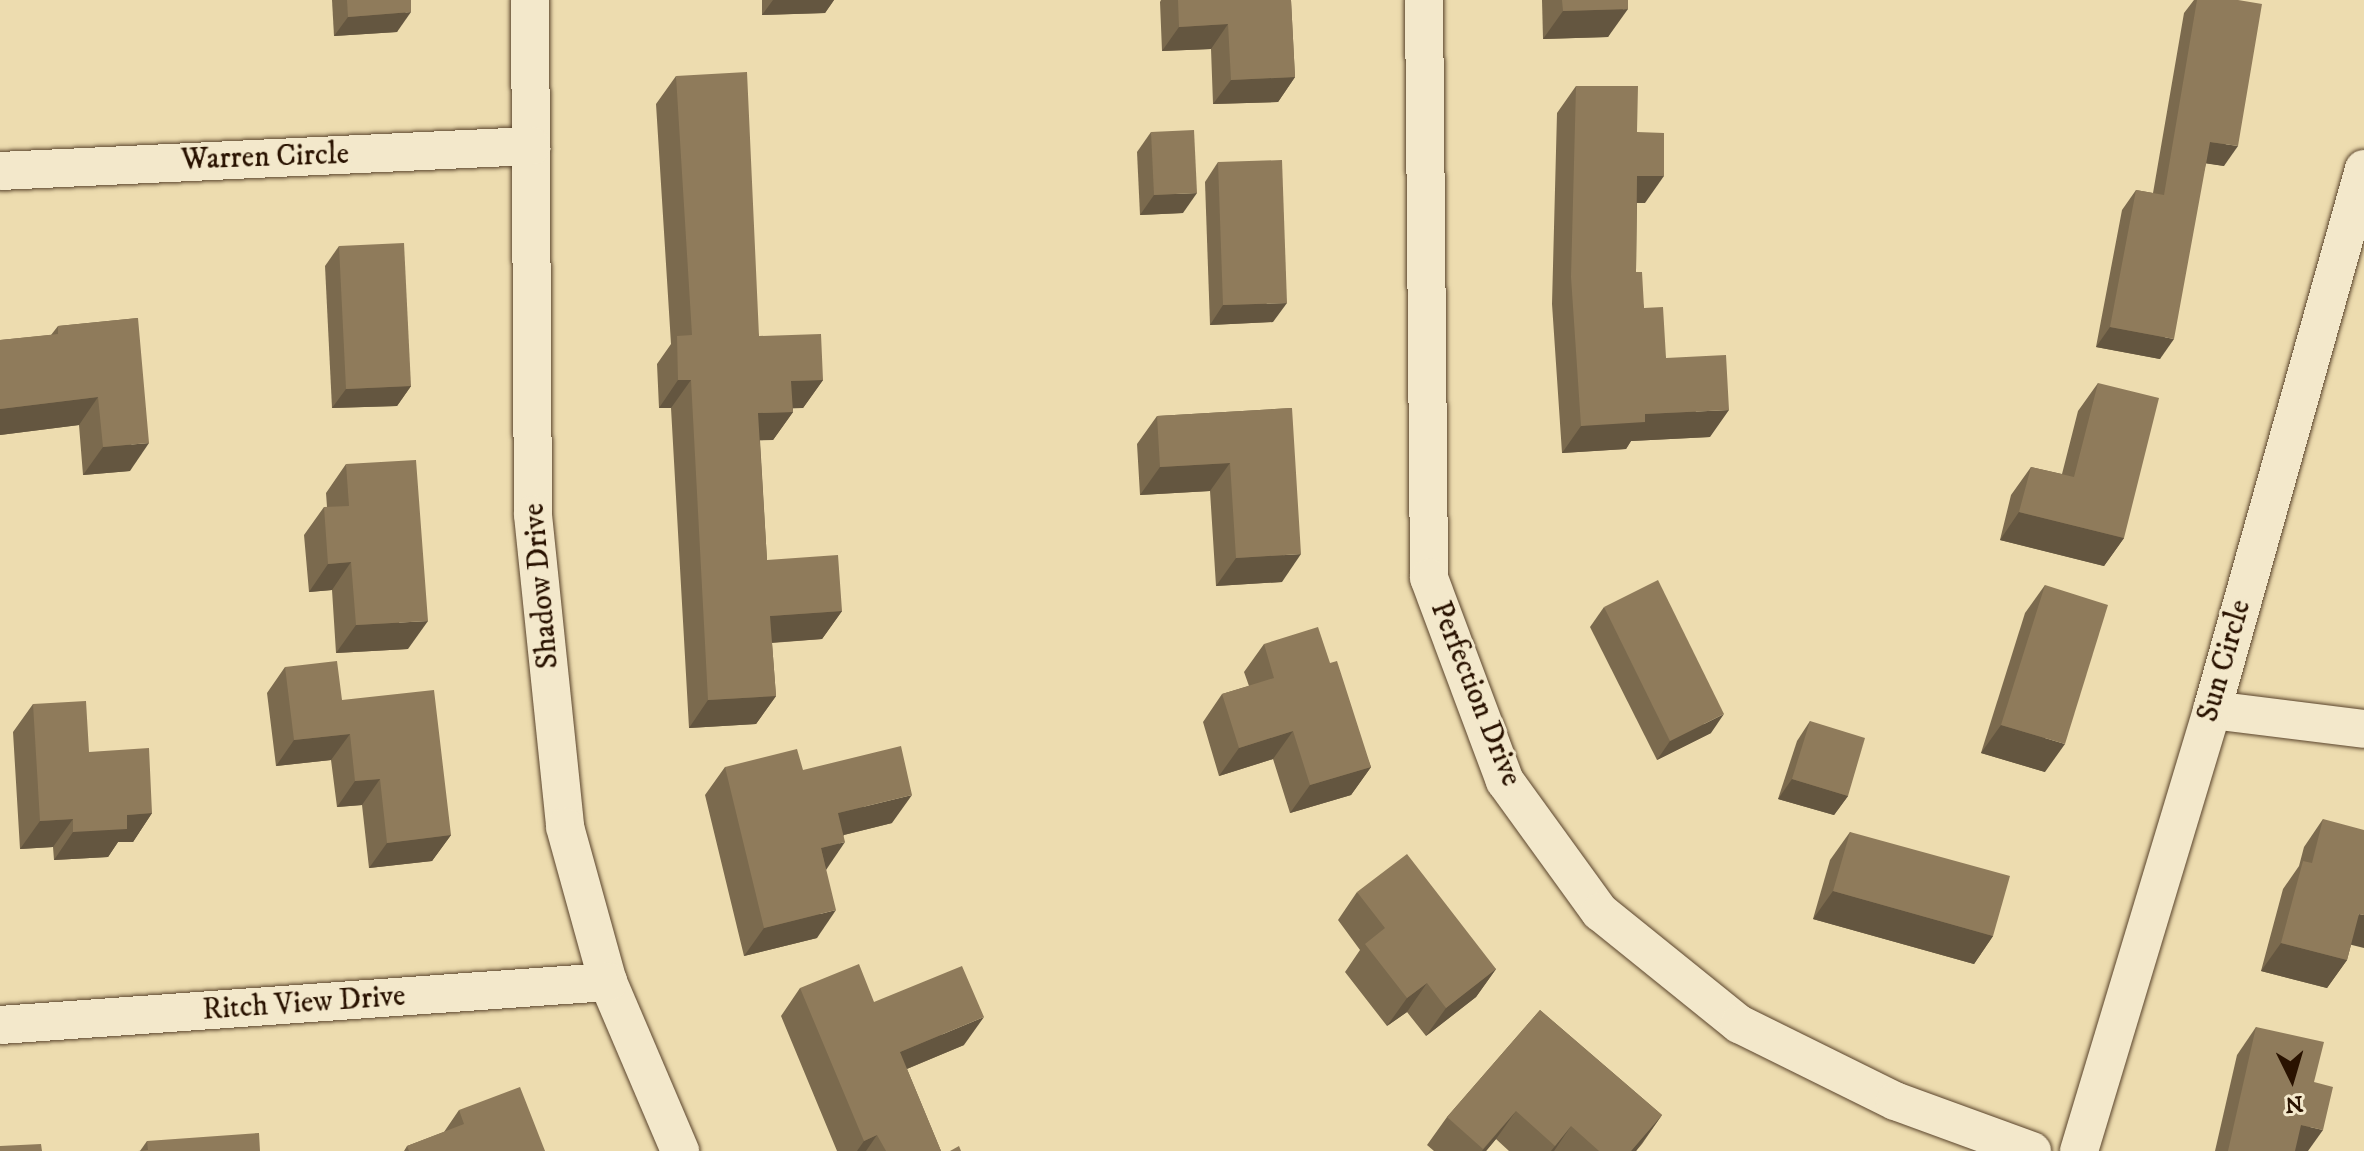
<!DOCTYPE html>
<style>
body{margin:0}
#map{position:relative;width:2364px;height:1151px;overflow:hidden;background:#eddcaf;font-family:"IM FELL DW Pica",serif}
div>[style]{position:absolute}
.roads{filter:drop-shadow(0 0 2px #5a442c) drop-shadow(0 0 2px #5a442c)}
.street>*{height:38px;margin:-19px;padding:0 19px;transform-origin:19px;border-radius:19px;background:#f3e8cb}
.wall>*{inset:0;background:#7b6a4e}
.shaded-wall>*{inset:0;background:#645640}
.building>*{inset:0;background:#8f7b5b}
span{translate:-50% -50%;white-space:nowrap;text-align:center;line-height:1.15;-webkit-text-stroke:6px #f3e8cb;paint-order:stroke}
.street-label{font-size:30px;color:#291200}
.north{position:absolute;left:2252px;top:1039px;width:80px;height:80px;-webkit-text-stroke:6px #f3e8cb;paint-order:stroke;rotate:175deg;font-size:22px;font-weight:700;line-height:32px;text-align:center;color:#291200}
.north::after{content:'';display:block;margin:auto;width:28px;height:36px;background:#291200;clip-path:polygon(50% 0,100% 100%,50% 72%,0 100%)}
</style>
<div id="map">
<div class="roads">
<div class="street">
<i style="left:530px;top:0;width:515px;rotate:89.67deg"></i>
<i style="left:533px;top:515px;width:314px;rotate:84.1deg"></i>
<i style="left:565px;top:827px;width:161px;rotate:74.5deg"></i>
<i style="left:608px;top:982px;width:184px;rotate:66.9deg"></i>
<i style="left:1424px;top:0;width:578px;rotate:89.5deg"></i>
<i style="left:1429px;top:578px;width:217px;rotate:69.5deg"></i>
<i style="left:1505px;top:781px;width:162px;rotate:54.1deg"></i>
<i style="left:1600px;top:912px;width:179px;rotate:38.9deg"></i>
<i style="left:1739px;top:1024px;width:174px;rotate:26.3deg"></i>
<i style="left:1895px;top:1101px;width:146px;rotate:20.1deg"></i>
<i style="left:0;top:171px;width:532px;rotate:-2.7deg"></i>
<i style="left:2212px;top:710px;width:153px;rotate:7.1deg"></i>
<i style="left:0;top:1025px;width:610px;rotate:-4.05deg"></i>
<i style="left:2079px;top:1151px;width:461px;rotate:-73.2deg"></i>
<i style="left:2212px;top:710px;width:562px;rotate:-74.31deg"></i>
</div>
</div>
<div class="wall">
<i style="clip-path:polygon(332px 0,411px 0,397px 32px,334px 36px)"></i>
<i style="clip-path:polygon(762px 0,834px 0,825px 13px,762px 15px)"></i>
<i style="clip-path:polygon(1161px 0,1291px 0,1295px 77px,1278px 102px,1213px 104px,1211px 49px,1162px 51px,1160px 2px)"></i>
<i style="clip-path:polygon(1542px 0,1628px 0,1608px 37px,1543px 39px)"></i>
<i style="clip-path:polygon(2194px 0,2238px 0,2224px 166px,2206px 163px,2160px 359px,2096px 347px,2122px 210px,2136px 190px,2153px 193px,2184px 13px)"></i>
<i style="clip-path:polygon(676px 76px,759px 336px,823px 380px,803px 408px,793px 408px,793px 412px,773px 440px,760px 440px,767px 560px,842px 611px,822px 639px,772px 643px,776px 696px,756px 724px,689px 728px,671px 408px,659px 408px,657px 364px,671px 344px,656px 104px)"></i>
<i style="clip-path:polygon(1576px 86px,1637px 132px,1645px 203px,1637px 203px,1636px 272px,1644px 308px,1666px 358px,1710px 437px,1631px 441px,1626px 449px,1562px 453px,1552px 304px,1557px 113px)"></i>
<i style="clip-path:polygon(1151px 132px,1183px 213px,1140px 215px,1137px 152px)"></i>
<i style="clip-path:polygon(1218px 162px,1273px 322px,1210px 325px,1205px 182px)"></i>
<i style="clip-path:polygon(339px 246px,411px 386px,397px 406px,332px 408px,325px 266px)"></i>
<i style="clip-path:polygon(138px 318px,130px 471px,83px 475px,79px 425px,0 435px,0 340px,51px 335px,58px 326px)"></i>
<i style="clip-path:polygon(2098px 383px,2124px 538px,2104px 566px,2000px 540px,2011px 495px,2031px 467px,2062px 474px,2078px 411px)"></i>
<i style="clip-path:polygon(1292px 408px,1282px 582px,1216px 586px,1210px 491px,1140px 495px,1137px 444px,1157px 416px)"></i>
<i style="clip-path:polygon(346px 464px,408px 649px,336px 653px,332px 590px,309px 592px,304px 535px,324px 507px,327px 507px,326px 493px)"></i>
<i style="clip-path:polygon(2045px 585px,2045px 772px,1981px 753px,2025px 613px)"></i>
<i style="clip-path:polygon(1604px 607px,1711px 733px,1657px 760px,1590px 627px)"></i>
<i style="clip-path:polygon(1264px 644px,1330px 663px,1371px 767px,1351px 795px,1290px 813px,1273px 759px,1219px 776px,1203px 722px,1222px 694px,1249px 686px,1244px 672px)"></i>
<i style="clip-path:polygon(285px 667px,342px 700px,451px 835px,432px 861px,369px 868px,362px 805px,337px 807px,331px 760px,276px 766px,267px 693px)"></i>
<i style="clip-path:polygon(33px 704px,89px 752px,152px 813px,133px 842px,118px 842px,108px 857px,54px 860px,53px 847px,20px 849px,13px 732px)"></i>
<i style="clip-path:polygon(1810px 721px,1848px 796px,1834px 815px,1778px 799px,1797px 741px)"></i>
<i style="clip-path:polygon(725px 767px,803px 770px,892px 823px,844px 835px,826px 869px,817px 938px,744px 956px,705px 795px)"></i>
<i style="clip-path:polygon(2323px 819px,2351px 945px,2347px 960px,2327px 988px,2261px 971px,2283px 889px,2299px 866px,2304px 847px)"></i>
<i style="clip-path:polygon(1850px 832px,1993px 936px,1974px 964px,1813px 919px,1830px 860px)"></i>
<i style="clip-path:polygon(1357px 892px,1496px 969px,1476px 997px,1426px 1036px,1407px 1012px,1387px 1026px,1345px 972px,1360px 950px,1338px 920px)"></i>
<i style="clip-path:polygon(800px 988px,874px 1002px,964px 1045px,907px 1069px,941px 1151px,837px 1151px,781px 1016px)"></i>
<i style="clip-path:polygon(1540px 1010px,1662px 1115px,1642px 1144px,1636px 1151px,1509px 1151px,1496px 1139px,1486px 1151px,1434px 1151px,1427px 1145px,1447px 1117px)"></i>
<i style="clip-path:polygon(2256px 1027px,2314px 1082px,2308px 1151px,2215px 1151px,2237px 1055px)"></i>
<i style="clip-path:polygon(459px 1110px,545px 1151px,404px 1151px,407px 1146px,444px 1132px)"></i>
<i style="clip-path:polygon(147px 1141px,260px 1151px,140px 1151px)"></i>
</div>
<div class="shaded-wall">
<i style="clip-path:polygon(773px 0,834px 0,825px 13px,762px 15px)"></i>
<i style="clip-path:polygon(1628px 9px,1608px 37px,1543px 39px,1563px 11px)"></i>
<i style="clip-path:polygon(411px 12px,397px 32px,334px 36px,348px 17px)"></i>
<i style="clip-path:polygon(1228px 24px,1211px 49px,1162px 51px,1179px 27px)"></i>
<i style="clip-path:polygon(1295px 77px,1278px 102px,1213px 104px,1231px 80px)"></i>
<i style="clip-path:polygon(2210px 142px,2238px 146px,2224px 166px,2196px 162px)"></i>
<i style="clip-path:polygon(1637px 176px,1664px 176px,1645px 203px,1618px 203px)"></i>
<i style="clip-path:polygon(1197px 193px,1183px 213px,1140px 215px,1154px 195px)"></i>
<i style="clip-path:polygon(1287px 303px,1273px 322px,1210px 325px,1223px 305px)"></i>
<i style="clip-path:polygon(2110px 327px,2174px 339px,2160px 359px,2096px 347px)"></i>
<i style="clip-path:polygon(678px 380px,691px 380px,671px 408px,659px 408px)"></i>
<i style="clip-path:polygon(823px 380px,803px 408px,772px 409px,791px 381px)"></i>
<i style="clip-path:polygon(411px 386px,397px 406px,332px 408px,346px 389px)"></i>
<i style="clip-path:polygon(98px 397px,79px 425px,0 435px,0 409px)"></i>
<i style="clip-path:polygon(1729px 410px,1710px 437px,1631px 441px,1626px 449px,1562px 453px,1581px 426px,1645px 414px)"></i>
<i style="clip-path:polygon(793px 412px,773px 440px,739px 441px,758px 413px)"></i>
<i style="clip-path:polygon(149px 443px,130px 471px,83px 475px,103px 447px)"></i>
<i style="clip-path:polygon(1230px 463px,1210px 491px,1140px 495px,1160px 467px)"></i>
<i style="clip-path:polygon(2019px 512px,2124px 538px,2104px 566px,2000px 540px)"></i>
<i style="clip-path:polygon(1301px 554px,1282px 582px,1216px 586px,1236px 558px)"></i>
<i style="clip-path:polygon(351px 562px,332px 590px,309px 592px,328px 564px)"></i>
<i style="clip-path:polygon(842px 611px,822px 639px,751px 644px,770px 616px)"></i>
<i style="clip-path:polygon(428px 621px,408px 649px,336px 653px,356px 625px)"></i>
<i style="clip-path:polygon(776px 696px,756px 724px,689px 728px,708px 700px)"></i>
<i style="clip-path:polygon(1724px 714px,1711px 733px,1657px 760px,1670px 741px)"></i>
<i style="clip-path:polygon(2001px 725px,2065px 744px,2045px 772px,1981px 753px)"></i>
<i style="clip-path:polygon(1293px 731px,1273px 759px,1219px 776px,1239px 748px)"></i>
<i style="clip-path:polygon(350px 734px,331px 760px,276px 766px,294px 740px)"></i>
<i style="clip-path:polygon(1371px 767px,1351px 795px,1290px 813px,1310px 785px)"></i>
<i style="clip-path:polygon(380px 779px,362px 805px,337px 807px,355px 781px)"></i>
<i style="clip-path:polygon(1792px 779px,1848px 796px,1834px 815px,1778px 799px)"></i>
<i style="clip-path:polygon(912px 795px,892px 823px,819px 841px,838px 813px)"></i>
<i style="clip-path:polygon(152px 813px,133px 842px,118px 842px,108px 857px,54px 860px,73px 832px,127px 815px)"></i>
<i style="clip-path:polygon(73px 819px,53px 847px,20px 849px,40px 821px)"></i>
<i style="clip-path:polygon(451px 835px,432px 861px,369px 868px,387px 843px)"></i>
<i style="clip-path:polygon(845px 842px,826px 870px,821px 848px)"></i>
<i style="clip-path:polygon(1833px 891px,1993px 936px,1974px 964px,1813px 919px)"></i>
<i style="clip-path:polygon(836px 910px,817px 938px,744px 956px,764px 928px)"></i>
<i style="clip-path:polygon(2359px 914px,2364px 915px,2364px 948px,2340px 942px)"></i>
<i style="clip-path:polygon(2281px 943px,2347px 960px,2327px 988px,2261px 971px)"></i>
<i style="clip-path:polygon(1496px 969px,1476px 997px,1426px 1036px,1446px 1008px)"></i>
<i style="clip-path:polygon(1427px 983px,1407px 1012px,1387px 1026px,1407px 998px)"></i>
<i style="clip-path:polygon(984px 1017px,964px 1045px,880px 1080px,900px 1052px)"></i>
<i style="clip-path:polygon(1516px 1111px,1496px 1139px,1486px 1151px,1482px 1151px)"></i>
<i style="clip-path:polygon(1662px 1115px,1636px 1151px,1631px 1151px)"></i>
<i style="clip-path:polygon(2301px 1125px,2323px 1130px,2308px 1151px,2283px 1151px)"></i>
<i style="clip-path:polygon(1571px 1126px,1554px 1151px,1551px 1151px)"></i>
<i style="clip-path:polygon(877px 1135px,866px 1151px,857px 1151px,864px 1141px)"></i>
</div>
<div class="building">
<i style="clip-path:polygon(347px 0,411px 0,411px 12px,348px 17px)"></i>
<i style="clip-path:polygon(1178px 0,1291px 0,1295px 77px,1231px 80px,1228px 24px,1179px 27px)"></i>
<i style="clip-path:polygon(1562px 0,1628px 0,1628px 9px,1563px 11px)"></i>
<i style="clip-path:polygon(2197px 0,2238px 0,2262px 4px,2238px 146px,2210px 142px,2174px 339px,2110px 327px,2136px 190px,2164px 195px)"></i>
<i style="clip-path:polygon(747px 72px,759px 336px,821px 334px,823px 380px,791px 381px,793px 412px,758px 413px,767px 560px,838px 555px,842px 611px,770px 616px,776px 696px,708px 700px,691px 380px,678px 380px,677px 336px,692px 335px,676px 76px)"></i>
<i style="clip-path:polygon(1576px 86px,1638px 86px,1637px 132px,1664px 133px,1664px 176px,1637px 176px,1636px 272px,1642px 272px,1644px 308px,1663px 307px,1666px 358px,1726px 355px,1729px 410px,1645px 414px,1645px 422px,1581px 426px,1571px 277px)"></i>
<i style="clip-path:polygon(1194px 130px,1197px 193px,1154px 195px,1151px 132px)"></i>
<i style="clip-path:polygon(1282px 160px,1287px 303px,1223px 305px,1218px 162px)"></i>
<i style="clip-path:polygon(404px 243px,411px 386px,346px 389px,339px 246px)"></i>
<i style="clip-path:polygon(138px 318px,149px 443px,103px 447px,98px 397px,0 409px,0 340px,58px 334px,58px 326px)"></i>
<i style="clip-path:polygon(2098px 383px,2159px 398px,2124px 538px,2019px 512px,2031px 467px,2074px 477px)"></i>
<i style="clip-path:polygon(1292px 408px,1301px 554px,1236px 558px,1230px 463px,1160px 467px,1157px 416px)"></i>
<i style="clip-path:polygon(416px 460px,428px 621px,356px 625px,351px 562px,328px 564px,324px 507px,349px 506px,346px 464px)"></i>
<i style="clip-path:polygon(1658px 580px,1724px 714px,1670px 741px,1604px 607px)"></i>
<i style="clip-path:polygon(2045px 585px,2108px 605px,2065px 744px,2001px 725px)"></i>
<i style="clip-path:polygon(1318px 627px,1330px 663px,1337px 661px,1371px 767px,1310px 785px,1293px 731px,1239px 748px,1222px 694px,1274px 678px,1264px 644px)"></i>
<i style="clip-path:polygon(337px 661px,342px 700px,434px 690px,451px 835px,387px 843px,380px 779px,355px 781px,350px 734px,294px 740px,285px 667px)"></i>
<i style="clip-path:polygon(86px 701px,89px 752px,149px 748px,152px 813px,127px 815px,127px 829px,73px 832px,73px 819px,40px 821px,33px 704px)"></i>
<i style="clip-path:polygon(1810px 721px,1865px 738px,1848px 796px,1792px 779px)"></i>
<i style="clip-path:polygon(901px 746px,912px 795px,838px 813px,845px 842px,821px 848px,836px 910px,764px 928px,725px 767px,797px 749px,803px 770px)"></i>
<i style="clip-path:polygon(2323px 819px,2364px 830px,2364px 915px,2359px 914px,2347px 960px,2281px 943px,2303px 861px,2312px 863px)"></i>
<i style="clip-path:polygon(1850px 832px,2010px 876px,1993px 936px,1833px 891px)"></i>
<i style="clip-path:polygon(1407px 854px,1496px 969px,1446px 1008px,1427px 983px,1407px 998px,1365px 944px,1385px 928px,1357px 892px)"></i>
<i style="clip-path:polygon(859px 964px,874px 1002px,962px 966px,984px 1017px,900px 1052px,941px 1151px,886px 1151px,877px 1135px,864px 1141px,800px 988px)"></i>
<i style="clip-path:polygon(1540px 1010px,1662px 1115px,1631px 1151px,1599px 1151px,1571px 1126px,1555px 1146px,1516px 1111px,1483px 1149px,1447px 1117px)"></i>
<i style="clip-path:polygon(2256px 1027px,2324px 1042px,2314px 1082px,2333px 1087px,2323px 1130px,2301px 1125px,2295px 1151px,2228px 1151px)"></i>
<i style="clip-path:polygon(520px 1087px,545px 1151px,409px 1151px,407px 1146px,464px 1124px,459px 1110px)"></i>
<i style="clip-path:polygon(259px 1133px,260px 1151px,138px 1151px,148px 1150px,147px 1141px)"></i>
<i style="clip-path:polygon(41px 1144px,42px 1151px,0 1151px,0 1146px)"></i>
<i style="clip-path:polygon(959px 1146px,961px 1151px,950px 1151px)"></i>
</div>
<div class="street-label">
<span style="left:265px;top:158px;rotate:-2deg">Warren Circle</span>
<span style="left:542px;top:586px;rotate:-95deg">Shadow Drive</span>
<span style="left:2225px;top:661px;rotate:-74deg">Sun Circle</span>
<span style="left:1475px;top:694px;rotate:68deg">Perfection Drive</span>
<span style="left:304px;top:1004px;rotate:-4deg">Ritch View Drive</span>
</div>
<div class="north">N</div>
</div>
